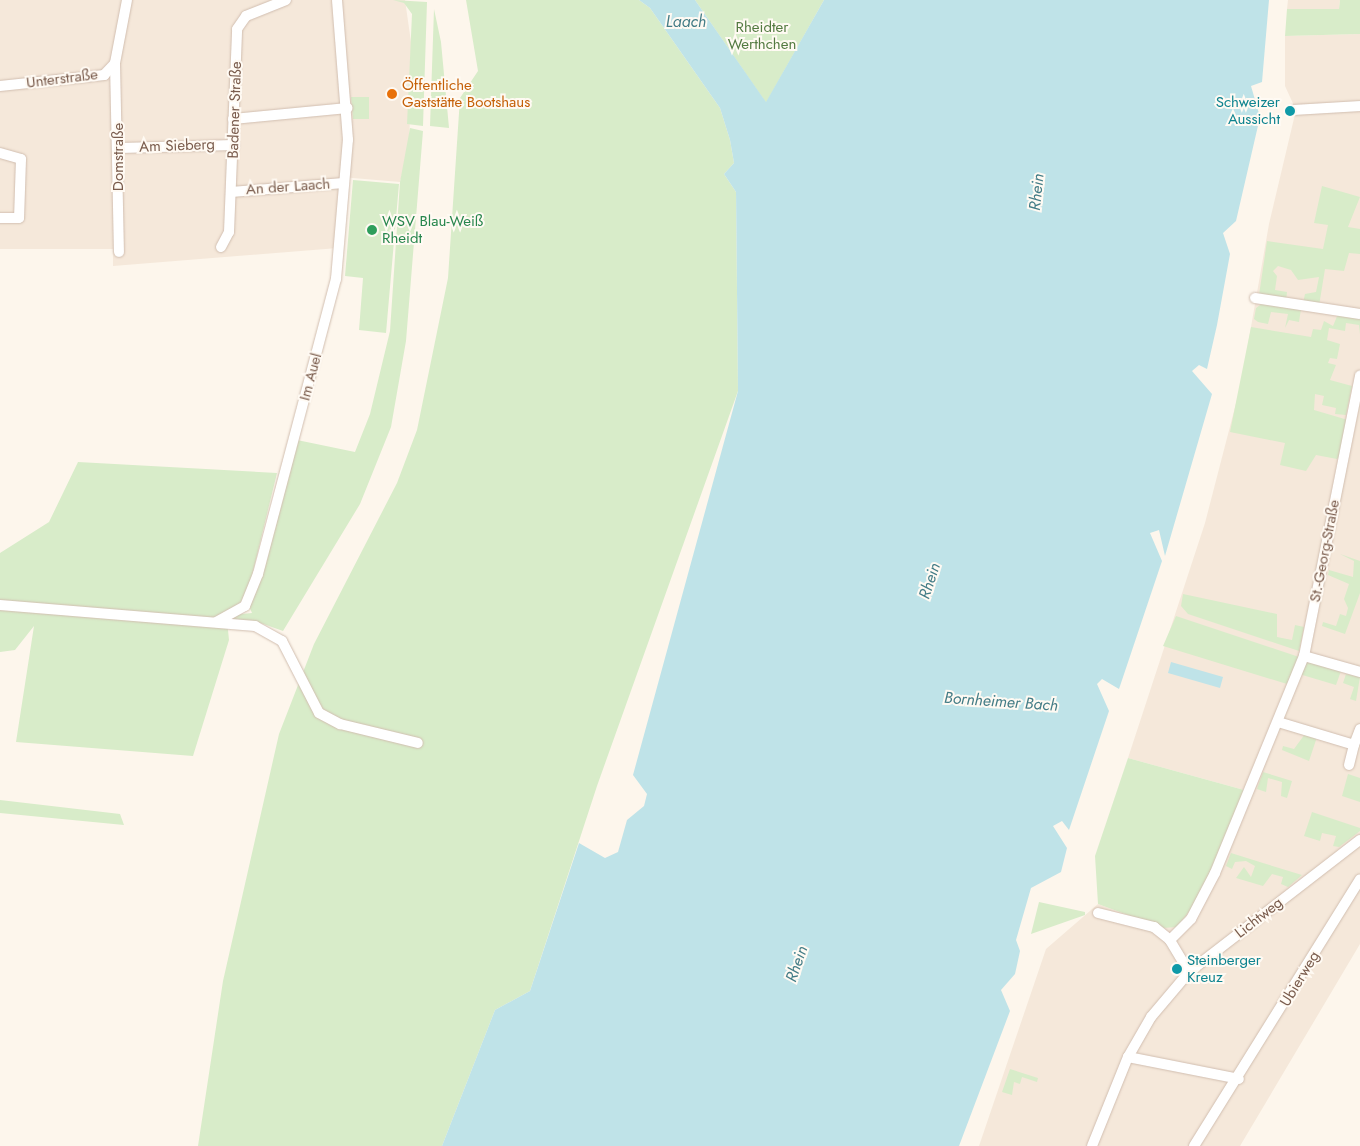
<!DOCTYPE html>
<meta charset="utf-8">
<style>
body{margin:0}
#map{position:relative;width:1360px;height:1146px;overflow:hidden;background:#fdf6ec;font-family:Jost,sans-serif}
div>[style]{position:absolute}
.residential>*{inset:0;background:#f5e8da}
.green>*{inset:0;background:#d8ecc9}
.water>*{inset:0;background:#bfe3e8}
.roads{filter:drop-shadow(0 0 1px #d1beb0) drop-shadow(0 0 1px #d1beb0)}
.minor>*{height:10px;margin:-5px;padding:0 5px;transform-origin:5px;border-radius:5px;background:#fff}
.dots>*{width:14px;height:14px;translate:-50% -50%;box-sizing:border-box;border:2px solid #fffaf3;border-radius:50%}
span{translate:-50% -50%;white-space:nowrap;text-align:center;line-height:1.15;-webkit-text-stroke:4px #fffaf3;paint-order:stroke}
.park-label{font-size:15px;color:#537a41}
.street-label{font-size:15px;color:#7a5c4d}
.food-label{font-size:15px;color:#c56008}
.left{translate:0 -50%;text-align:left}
.culture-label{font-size:15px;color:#0d838f}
.right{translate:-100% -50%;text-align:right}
.leisure-label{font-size:15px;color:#27864d}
.water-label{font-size:16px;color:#437c86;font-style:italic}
</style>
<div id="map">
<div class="residential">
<i style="clip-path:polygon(0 0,405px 0,412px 49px,409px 148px,400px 182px,341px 177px,338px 248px,113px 266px,113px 249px,0 249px)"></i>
<i style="clip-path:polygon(1288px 0,1340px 0,1339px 9px,1287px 9px)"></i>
<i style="clip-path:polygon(1360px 34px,1360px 944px,1240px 1146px,979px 1146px,1046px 949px,1098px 904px,1163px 928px,1244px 790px,1128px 758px,1205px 523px,1241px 384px,1269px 224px,1296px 110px,1285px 86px,1285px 36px)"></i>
</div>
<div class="green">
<i style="clip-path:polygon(393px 0,427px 2px,423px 126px,407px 124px,412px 14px,404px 3px)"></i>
<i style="clip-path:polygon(466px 0,639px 0,650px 8px,720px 108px,730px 140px,734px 163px,724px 174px,736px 192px,738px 391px,597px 786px,530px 991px,495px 1010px,442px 1146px,198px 1146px,223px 981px,279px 734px,314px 644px,397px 483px,417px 430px,448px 278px,460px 98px,478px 71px)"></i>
<i style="clip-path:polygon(695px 0,824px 0,766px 103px)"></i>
<i style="clip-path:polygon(1340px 0,1360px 0,1360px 34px,1285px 36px,1287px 9px,1339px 9px)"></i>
<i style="clip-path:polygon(434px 9px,441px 42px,449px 128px,430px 126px)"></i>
<i style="clip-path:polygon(351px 97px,369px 97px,369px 119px,353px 119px)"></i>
<i style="clip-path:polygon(410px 128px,423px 131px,406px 341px,391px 427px,360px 504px,283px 631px,255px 621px,227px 620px,229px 640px,193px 756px,16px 742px,34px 626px,15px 650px,0 652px,0 553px,49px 522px,78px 462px,277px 473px,248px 592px,231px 615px,252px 613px,249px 606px,297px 440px,355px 452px,370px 414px,390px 331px,400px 182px)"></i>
<i style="clip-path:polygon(353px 180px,399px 184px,386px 333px,359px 330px,363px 278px,345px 276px)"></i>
<i style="clip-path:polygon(1322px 186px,1360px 197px,1348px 227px,1360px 229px,1360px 254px,1349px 253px,1344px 271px,1325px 269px,1319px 306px,1303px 303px,1305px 294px,1316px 292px,1319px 277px,1298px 280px,1291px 270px,1278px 266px,1273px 271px,1277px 276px,1275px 290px,1287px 292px,1286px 301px,1259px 295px,1267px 241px,1323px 249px,1328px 225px,1314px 223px)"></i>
<i style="clip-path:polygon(1263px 303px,1301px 309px,1299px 322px,1289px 320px,1285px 328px,1288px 314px,1271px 312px,1268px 324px,1258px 322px,1254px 319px,1256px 308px)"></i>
<i style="clip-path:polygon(1338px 314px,1360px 317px,1360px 334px,1359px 325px,1346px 323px,1345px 331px,1329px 328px,1327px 340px,1340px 344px,1337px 359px,1330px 358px,1328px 363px,1336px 365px,1330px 380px,1352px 386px,1346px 415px,1335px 414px,1336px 408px,1322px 405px,1324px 396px,1315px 394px,1314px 410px,1348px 420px,1341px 455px,1337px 459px,1316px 455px,1306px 471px,1280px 465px,1285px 443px,1230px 432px,1251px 327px,1311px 337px,1313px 329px,1321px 330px,1324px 321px,1333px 326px)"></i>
<i style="clip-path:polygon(1340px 554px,1360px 561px,1360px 593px,1345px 634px,1322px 626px,1323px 622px,1336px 626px,1340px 614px,1346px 616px,1348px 608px,1344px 599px,1349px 584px,1328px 575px,1329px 570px,1353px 577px,1354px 561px)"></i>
<i style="clip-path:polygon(1183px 594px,1277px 614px,1277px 637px,1292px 640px,1295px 625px,1304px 627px,1299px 651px,1188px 614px,1181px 606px)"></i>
<i style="clip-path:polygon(1176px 616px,1299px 657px,1287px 684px,1163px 646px)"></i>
<i style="clip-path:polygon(1308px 660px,1341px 671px,1336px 685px,1299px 674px)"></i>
<i style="clip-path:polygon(1346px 674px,1360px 677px,1356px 701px,1350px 699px,1354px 687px,1343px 683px)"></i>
<i style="clip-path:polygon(1305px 734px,1317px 737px,1309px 761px,1282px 750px,1283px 746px,1294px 749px)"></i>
<i style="clip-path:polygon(1128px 758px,1244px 790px,1202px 895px,1177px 927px,1163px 928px,1098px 904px,1095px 856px)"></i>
<i style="clip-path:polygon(1263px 772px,1292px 781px,1287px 798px,1281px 796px,1282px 782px,1268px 778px,1266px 792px,1257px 789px)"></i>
<i style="clip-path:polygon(1348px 774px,1360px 778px,1360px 802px,1342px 796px)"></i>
<i style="clip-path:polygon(0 800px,120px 814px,124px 825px,0 813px)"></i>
<i style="clip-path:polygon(1312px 812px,1360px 828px,1360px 831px,1339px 847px,1333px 846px,1336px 836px,1322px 833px,1320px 841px,1304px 836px)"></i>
<i style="clip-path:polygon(1231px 853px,1263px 863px,1302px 875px,1288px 887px,1281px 884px,1283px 877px,1272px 874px,1263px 886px,1236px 878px,1244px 867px,1251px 877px,1255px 866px,1246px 861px,1235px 862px,1232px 869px,1226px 866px)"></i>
<i style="clip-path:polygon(1039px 902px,1085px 912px,1085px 915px,1031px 934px)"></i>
<i style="clip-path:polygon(1010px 1069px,1038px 1078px,1037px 1082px,1022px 1077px,1020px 1084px,1014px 1082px,1012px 1095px,1002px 1092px)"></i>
</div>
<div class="water">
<i style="clip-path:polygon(639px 0,695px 0,766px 102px,824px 0,1269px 0,1262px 82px,1251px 86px,1260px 117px,1236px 221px,1223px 233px,1230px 254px,1217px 325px,1207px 369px,1199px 365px,1192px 371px,1212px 394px,1165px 556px,1159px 530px,1150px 533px,1162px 561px,1119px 689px,1102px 679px,1097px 684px,1109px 711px,1069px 830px,1062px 821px,1053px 826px,1067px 848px,1061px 872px,1031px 888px,1016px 940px,1020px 951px,1015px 974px,1001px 990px,1010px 1011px,959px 1146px,442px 1146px,495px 1010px,530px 991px,579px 843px,605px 858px,618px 852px,627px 820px,644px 806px,647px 794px,633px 775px,738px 391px,736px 192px,724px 174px,734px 163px,730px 140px,720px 108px,650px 8px)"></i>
<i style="clip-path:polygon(1171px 662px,1223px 677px,1220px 688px,1168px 673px)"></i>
</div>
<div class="roads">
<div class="minor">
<i style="left:115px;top:63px;width:189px;rotate:88.8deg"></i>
<i style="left:0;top:86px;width:105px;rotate:-6deg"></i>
<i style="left:104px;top:75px;width:16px;rotate:-47deg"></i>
<i style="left:115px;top:63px;width:64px;rotate:-79.2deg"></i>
<i style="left:1294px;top:110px;width:66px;rotate:-3.5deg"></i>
<i style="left:233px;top:119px;width:115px;rotate:-5.5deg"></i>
<i style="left:120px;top:148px;width:114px;rotate:-1.5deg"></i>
<i style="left:0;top:153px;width:22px;rotate:16deg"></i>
<i style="left:21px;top:159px;width:59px;rotate:91.9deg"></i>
<i style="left:19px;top:218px;width:19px;rotate:180deg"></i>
<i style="left:231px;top:192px;width:113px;rotate:-4.6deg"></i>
<i style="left:221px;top:247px;width:17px;rotate:-62deg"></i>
<i style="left:229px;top:232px;width:203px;rotate:-87.7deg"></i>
<i style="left:237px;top:29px;width:16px;rotate:-55deg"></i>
<i style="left:246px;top:16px;width:43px;rotate:-21.8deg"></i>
<i style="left:1255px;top:298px;width:106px;rotate:8.7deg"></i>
<i style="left:0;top:605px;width:256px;rotate:4.7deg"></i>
<i style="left:255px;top:626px;width:31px;rotate:29deg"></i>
<i style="left:282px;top:641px;width:81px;rotate:62.8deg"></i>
<i style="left:319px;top:713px;width:24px;rotate:28deg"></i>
<i style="left:340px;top:724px;width:80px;rotate:13.7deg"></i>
<i style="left:216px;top:622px;width:33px;rotate:-29deg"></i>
<i style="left:245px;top:606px;width:35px;rotate:-68deg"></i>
<i style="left:258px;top:574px;width:305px;rotate:-75.2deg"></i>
<i style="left:336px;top:279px;width:140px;rotate:-85.1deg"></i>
<i style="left:348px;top:140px;width:140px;rotate:-94.5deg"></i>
<i style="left:1304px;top:656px;width:58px;rotate:15.9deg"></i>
<i style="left:1278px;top:722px;width:79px;rotate:16.8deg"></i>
<i style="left:1354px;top:745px;width:17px;rotate:-69deg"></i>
<i style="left:1349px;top:765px;width:21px;rotate:-76deg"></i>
<i style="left:1098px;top:913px;width:58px;rotate:14deg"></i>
<i style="left:1154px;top:927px;width:21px;rotate:39deg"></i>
<i style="left:1189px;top:972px;width:37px;rotate:-121deg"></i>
<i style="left:1170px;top:940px;width:30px;rotate:-45deg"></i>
<i style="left:1191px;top:919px;width:52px;rotate:-62.4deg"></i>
<i style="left:1215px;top:873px;width:235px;rotate:-67.7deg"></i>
<i style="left:1304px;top:656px;width:286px;rotate:-78.7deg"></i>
<i style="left:1128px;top:1057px;width:113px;rotate:11.2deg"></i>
<i style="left:1092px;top:1146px;width:96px;rotate:-68deg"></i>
<i style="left:1128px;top:1057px;width:46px;rotate:-60.1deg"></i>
<i style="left:1151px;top:1017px;width:59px;rotate:-49.8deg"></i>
<i style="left:1189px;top:972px;width:216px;rotate:-37.7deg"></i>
<i style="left:1194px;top:1146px;width:314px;rotate:-58.1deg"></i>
</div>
</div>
<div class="dots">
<i style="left:392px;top:94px;background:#e8710a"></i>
<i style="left:1290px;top:111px;background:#0f9aa8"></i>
<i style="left:372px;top:230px;background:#2e9e5b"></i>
<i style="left:1177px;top:969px;background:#0f9aa8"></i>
</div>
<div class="park-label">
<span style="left:762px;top:36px">Rheidter<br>Werthchen</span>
</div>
<div class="street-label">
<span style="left:62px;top:79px;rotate:-7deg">Unterstraße</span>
<span style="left:235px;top:110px;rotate:-88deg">Badener Straße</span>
<span style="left:177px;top:146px;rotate:-2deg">Am Sieberg</span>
<span style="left:119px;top:157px;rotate:-90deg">Domstraße</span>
<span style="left:288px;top:187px;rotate:-4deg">An der Laach</span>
<span style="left:311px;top:377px;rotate:-75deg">Im Auel</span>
<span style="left:1325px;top:551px;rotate:-79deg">St.-Georg-Straße</span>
<span style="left:1259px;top:918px;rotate:-38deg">Lichtweg</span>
<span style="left:1300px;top:979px;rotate:-59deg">Ubierweg</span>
</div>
<div class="food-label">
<span class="left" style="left:402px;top:94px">Öffentliche<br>Gaststätte Bootshaus</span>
</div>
<div class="culture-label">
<span class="right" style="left:1280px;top:111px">Schweizer<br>Aussicht</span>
<span class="left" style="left:1187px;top:969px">Steinberger<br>Kreuz</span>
</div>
<div class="leisure-label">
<span class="left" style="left:382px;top:230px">WSV Blau-Weiß<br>Rheidt</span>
</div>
<div class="water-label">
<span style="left:686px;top:22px">Laach</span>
<span style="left:1037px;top:192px;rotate:-84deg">Rhein</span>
<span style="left:930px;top:581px;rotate:-72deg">Rhein</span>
<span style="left:1001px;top:702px;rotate:4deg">Bornheimer Bach</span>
<span style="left:797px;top:964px;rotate:-71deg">Rhein</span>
</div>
</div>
